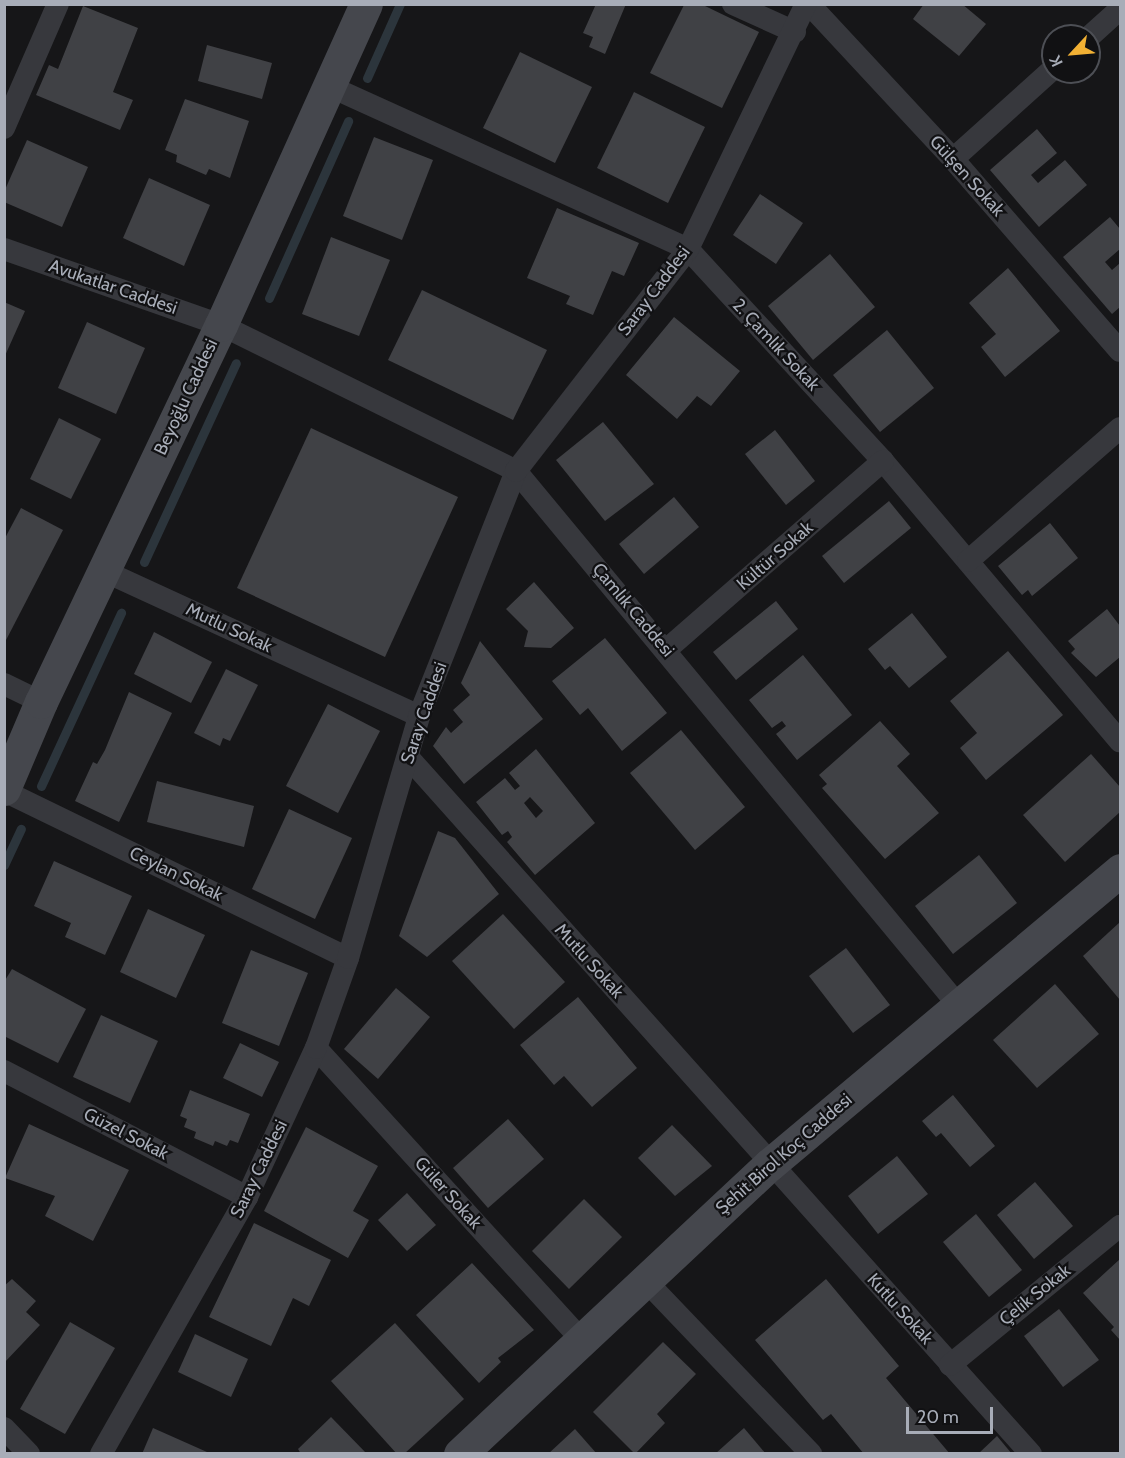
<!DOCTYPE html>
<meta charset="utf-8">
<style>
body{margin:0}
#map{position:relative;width:1125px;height:1458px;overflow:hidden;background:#161618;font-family:Cabin,sans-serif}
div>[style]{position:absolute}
.stream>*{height:9px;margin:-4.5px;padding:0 4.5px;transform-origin:4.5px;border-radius:4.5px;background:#2c353c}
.building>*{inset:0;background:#404145}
.minor>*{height:22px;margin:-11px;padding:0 11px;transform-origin:11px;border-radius:11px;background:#37383d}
.secondary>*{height:33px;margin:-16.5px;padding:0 16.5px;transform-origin:16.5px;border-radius:16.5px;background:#45474d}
span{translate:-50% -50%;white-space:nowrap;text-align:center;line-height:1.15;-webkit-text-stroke:4.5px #111113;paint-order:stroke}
.street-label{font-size:18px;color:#a8adb8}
.frame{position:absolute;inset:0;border:6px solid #a8adb8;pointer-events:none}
.north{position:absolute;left:1041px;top:24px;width:60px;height:60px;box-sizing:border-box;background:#111113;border:2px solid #4d4f55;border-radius:50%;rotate:244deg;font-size:16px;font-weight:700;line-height:24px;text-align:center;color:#a8adb8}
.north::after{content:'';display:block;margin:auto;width:21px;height:27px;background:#f2b134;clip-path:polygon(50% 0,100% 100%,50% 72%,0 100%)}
.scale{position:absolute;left:906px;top:1407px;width:87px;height:27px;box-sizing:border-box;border:3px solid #a8adb8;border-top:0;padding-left:8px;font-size:18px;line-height:21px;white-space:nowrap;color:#a8adb8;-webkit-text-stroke:4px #111113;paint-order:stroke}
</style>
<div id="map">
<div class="stream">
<i style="left:367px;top:78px;width:81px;rotate:-66deg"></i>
<i style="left:269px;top:298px;width:194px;rotate:-65.9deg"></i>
<i style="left:144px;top:562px;width:219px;rotate:-65.2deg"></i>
<i style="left:41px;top:786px;width:191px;rotate:-65.2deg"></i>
<i style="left:4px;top:865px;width:40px;rotate:-65deg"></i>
</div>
<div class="building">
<i style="clip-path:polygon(596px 4px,626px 4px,605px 54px,589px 47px,593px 37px,583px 33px)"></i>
<i style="clip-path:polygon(924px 4px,962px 4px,986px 24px,959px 56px,913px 19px)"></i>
<i style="clip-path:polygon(684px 5px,703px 5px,759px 32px,722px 108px,650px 73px)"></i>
<i style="clip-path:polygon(83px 6px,138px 28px,113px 92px,133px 100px,120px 130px,36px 95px,49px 65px,58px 69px)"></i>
<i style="clip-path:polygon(207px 45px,272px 63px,262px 99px,198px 81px)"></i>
<i style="clip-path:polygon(520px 52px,592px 87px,555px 163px,483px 128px)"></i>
<i style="clip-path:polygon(634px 92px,705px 127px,668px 203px,597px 168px)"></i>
<i style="clip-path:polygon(185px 99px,249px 121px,230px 178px,209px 169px,206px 175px,176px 162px,177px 155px,165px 150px)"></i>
<i style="clip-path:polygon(1037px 129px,1057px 153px,1031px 175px,1038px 183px,1065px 160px,1087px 185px,1039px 227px,990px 170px)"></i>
<i style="clip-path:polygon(374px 137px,433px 160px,402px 240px,343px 216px)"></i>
<i style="clip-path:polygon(27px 140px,88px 167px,62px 227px,4px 202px,4px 192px)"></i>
<i style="clip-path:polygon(149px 178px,210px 205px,184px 266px,123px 238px)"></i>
<i style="clip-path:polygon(760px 194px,803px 223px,776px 264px,733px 235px)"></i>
<i style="clip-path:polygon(557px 208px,639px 243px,624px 276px,612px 271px,593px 315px,566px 304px,570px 296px,527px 278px)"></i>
<i style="clip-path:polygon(1110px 217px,1120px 229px,1120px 249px,1105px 262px,1112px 270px,1120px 263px,1120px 307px,1112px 314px,1063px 257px)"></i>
<i style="clip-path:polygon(331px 237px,390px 260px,359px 336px,302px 314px)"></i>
<i style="clip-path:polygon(830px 254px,875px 307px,813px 360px,768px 306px)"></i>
<i style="clip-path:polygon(1008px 268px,1060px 331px,1005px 377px,981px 347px,996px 334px,969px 303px)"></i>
<i style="clip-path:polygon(422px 290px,547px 350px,513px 420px,388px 360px)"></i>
<i style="clip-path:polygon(4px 302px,25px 311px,4px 358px)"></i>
<i style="clip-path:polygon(674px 317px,740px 371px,711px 406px,697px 396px,677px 419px,626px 375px)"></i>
<i style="clip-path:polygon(87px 322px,145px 348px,116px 414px,58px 388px)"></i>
<i style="clip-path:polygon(887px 330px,934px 388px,880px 432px,833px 375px)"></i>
<i style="clip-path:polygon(59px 418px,101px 439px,71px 499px,30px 479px)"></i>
<i style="clip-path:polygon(603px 422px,654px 484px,605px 521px,556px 460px)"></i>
<i style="clip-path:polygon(311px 428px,458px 497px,385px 657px,237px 588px)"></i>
<i style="clip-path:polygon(775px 430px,815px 481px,786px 505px,745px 454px)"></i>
<i style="clip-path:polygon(674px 497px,699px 527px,644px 574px,619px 544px)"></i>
<i style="clip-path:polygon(889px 501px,911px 528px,844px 583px,822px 556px)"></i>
<i style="clip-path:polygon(21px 508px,63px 530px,4px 644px,4px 540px)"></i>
<i style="clip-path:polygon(1050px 523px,1078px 558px,1032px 596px,1028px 590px,1022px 595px,998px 566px)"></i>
<i style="clip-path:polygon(534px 582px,574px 628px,551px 648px,524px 647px,528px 631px,506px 609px)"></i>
<i style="clip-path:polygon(776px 601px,798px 629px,736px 680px,713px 652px)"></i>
<i style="clip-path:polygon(1107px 609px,1120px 626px,1120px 657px,1096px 677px,1071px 653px,1075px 649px,1068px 641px)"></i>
<i style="clip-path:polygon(912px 613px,947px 657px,909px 688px,890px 666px,885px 670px,868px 649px)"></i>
<i style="clip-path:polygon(154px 632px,212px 662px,191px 703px,134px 674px)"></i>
<i style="clip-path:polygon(605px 638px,667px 713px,622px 751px,588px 708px,580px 715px,552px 681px)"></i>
<i style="clip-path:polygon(480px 641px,543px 719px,464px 784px,433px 746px,446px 727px,451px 733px,463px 722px,453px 710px,470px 695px,461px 683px)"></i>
<i style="clip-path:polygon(1008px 651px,1063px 715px,986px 780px,960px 748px,977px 733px,950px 701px)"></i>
<i style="clip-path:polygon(803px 655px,852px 715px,797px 760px,776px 734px,786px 726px,782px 721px,772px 728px,749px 700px)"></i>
<i style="clip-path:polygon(226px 669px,258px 685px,230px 741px,223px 738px,220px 746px,194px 733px)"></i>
<i style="clip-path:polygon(129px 692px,172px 713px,119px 822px,75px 801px,93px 762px,97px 764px,105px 750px)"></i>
<i style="clip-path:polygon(328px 704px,380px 731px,338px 813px,286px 786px)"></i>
<i style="clip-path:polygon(880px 721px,910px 754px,897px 766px,939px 813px,885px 859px,822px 788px,827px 784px,819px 775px)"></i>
<i style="clip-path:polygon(681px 730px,745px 807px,695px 850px,630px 773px)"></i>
<i style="clip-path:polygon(evenodd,536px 749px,595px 823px,535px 875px,507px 842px,512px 837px,508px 831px,502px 835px,476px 802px,505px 778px,515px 790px,520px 786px,509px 773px,536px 749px,530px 797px,543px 811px,536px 818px,524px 803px,530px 797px)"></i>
<i style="clip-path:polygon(1091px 754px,1120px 787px,1120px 812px,1065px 862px,1023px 815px)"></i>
<i style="clip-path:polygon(157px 781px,254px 806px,244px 847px,147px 822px)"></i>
<i style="clip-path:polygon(289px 809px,352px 838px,315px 919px,252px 889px)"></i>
<i style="clip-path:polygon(438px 831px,455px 838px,499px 894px,427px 957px,399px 936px)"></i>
<i style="clip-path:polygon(979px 855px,1017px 903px,953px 954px,915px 906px)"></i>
<i style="clip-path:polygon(54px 861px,132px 896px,105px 955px,65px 937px,71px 923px,34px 906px)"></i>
<i style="clip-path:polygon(148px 909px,205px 935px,176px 998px,120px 972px)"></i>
<i style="clip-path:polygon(503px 914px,565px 982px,514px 1029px,452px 961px)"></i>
<i style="clip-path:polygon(1120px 922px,1120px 1000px,1083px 956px)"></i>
<i style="clip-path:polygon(846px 948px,890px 1005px,853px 1033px,809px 976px)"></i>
<i style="clip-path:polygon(251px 950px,308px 973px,279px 1046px,222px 1023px)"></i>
<i style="clip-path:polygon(12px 969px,86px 1009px,58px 1063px,4px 1036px,4px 982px)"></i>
<i style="clip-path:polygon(1055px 984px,1099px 1034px,1037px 1088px,993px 1040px)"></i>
<i style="clip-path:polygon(396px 988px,430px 1017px,378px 1079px,344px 1049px)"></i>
<i style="clip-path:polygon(578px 997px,637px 1068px,592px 1107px,564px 1076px,554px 1085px,520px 1045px)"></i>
<i style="clip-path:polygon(101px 1015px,158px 1041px,130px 1103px,73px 1077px)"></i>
<i style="clip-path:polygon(240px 1043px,279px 1062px,262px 1097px,223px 1078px)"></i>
<i style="clip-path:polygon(190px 1090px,250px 1114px,238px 1143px,230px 1140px,227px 1146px,215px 1141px,213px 1146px,194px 1138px,196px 1132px,184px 1127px,187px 1119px,180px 1116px)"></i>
<i style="clip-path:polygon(953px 1095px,995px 1146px,970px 1167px,941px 1133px,936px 1137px,922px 1121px)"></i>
<i style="clip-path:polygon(508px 1119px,544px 1159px,488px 1208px,453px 1168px)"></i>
<i style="clip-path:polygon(29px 1124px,129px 1170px,93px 1241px,45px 1216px,55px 1196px,5px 1178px)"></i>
<i style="clip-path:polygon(672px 1125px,712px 1166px,675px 1196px,638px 1158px)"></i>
<i style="clip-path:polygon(306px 1127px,378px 1166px,353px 1211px,369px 1220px,348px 1258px,264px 1211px)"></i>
<i style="clip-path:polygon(897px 1156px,928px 1194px,878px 1234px,848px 1196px)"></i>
<i style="clip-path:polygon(1035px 1182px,1073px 1226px,1034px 1259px,997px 1215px)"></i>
<i style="clip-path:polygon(407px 1193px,436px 1225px,407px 1251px,378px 1220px)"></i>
<i style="clip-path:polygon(584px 1199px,622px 1237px,569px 1289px,532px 1251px)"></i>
<i style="clip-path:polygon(976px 1214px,1022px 1270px,989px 1297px,943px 1242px)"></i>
<i style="clip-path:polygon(254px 1223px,331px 1260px,309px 1306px,293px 1298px,271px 1346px,209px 1317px)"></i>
<i style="clip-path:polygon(1120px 1259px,1120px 1340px,1111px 1330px,1114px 1327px,1083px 1293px)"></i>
<i style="clip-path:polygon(472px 1263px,534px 1330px,498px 1358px,501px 1362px,479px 1383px,416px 1315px)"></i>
<i style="clip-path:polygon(12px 1279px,36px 1301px,26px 1312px,40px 1325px,4px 1363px,4px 1286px)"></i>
<i style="clip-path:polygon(826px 1279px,899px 1366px,886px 1378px,950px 1454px,864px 1454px,831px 1414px,823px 1420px,755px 1340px)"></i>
<i style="clip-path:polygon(1059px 1309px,1099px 1360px,1063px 1387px,1024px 1336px)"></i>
<i style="clip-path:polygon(70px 1322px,115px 1348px,65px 1434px,20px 1409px)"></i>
<i style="clip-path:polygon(395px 1323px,464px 1399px,404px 1454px,397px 1454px,331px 1381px)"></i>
<i style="clip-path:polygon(195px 1334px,248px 1359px,231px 1397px,178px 1372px)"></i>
<i style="clip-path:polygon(663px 1342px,696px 1374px,657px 1414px,665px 1423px,635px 1454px,593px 1412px)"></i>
<i style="clip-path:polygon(331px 1417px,367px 1454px,301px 1454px,298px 1449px)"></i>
<i style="clip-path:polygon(153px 1428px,207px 1452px,142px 1454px)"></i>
<i style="clip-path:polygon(744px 1428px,766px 1454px,715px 1454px)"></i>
<i style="clip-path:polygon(575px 1429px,597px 1454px,548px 1454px)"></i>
<i style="clip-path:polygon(997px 1436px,1012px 1454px,978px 1454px)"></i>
</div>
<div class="minor">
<i style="left:733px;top:4px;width:68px;rotate:24.3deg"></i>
<i style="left:809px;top:4px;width:212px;rotate:47.1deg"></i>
<i style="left:953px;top:159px;width:254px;rotate:49deg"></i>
<i style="left:1089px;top:37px;width:42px;rotate:-42.1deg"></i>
<i style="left:329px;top:86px;width:394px;rotate:24.4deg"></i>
<i style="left:688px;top:249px;width:288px;rotate:47.4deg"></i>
<i style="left:883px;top:461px;width:367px;rotate:49.8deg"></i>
<i style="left:4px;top:128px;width:135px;rotate:-66.5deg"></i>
<i style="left:953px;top:159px;width:135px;rotate:-42deg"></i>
<i style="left:4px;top:249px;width:230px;rotate:19.3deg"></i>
<i style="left:221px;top:325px;width:329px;rotate:26.3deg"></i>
<i style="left:516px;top:471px;width:693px;rotate:50.38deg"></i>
<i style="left:968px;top:561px;width:202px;rotate:-41.2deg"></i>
<i style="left:104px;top:571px;width:347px;rotate:24.7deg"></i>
<i style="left:666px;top:650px;width:288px;rotate:-41.1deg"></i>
<i style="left:4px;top:684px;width:41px;rotate:25.9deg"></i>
<i style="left:408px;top:757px;width:935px;rotate:48.21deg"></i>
<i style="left:4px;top:791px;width:382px;rotate:25.9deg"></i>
<i style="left:316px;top:1048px;width:392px;rotate:47.7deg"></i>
<i style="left:4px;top:1071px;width:274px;rotate:27.4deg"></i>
<i style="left:644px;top:1279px;width:242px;rotate:46.3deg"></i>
<i style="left:950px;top:1365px;width:220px;rotate:-39.3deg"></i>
<i style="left:4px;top:1428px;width:36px;rotate:46deg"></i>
<i style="left:101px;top:1454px;width:296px;rotate:-60.4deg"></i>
<i style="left:247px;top:1197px;width:164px;rotate:-65.2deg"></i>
<i style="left:316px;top:1048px;width:96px;rotate:-70.4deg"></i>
<i style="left:348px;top:958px;width:252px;rotate:-73.6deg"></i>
<i style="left:419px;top:716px;width:264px;rotate:-68.4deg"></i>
<i style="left:516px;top:471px;width:281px;rotate:-52.2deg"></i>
<i style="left:688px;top:249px;width:272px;rotate:-64.3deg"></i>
</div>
<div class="secondary">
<i style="left:4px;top:789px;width:95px;rotate:-67deg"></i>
<i style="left:41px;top:702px;width:418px;rotate:-64.5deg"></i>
<i style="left:221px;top:325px;width:352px;rotate:-65.7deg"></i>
<i style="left:460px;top:1454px;width:423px;rotate:-43.1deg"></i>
<i style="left:769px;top:1165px;width:459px;rotate:-40deg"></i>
</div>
<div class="street-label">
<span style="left:967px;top:176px;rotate:48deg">Gülşen Sokak</span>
<span style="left:113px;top:287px;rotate:19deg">Avukatlar Caddesi</span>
<span style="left:654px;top:291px;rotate:-53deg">Saray Caddesi</span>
<span style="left:776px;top:345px;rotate:47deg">2. Çamlık Sokak</span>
<span style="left:186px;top:397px;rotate:-65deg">Beyoğlu Caddesi</span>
<span style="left:775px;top:556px;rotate:-41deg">Kültür Sokak</span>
<span style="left:633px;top:610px;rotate:50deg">Çamlık Caddesi</span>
<span style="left:229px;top:628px;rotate:25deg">Mutlu Sokak</span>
<span style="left:424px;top:713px;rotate:-71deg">Saray Caddesi</span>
<span style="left:176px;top:874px;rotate:26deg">Ceylan Sokak</span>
<span style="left:589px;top:961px;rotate:48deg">Mutlu Sokak</span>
<span style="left:126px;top:1134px;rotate:27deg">Güzel Sokak</span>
<span style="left:784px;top:1154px;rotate:-41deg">Şehit Birol Koç Caddesi</span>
<span style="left:259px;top:1169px;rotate:-64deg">Saray Caddesi</span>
<span style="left:448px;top:1193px;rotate:48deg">Güler Sokak</span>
<span style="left:1035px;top:1295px;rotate:-39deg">Çelik Sokak</span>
<span style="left:900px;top:1309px;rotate:48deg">Kutlu Sokak</span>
</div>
<div class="frame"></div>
<div class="north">K</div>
<div class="scale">20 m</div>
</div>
